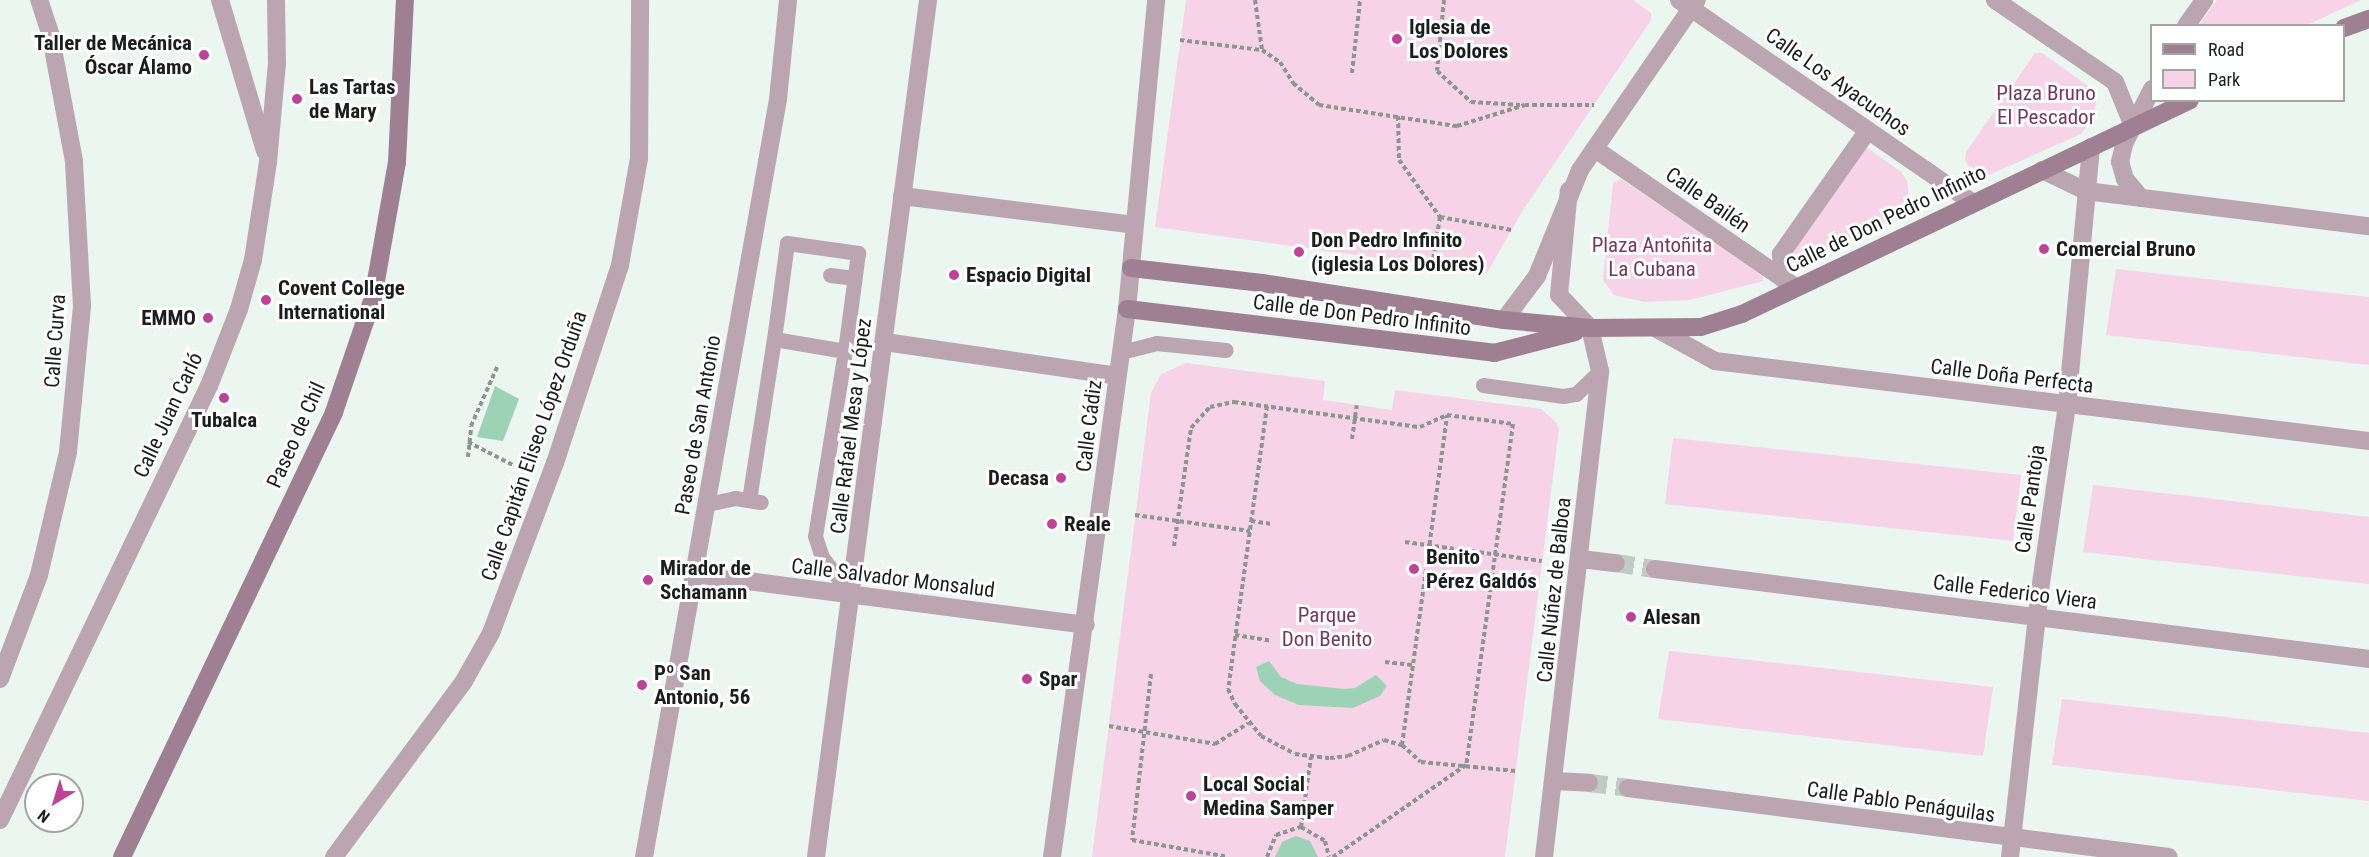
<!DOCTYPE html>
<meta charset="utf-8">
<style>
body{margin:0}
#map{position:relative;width:2369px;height:857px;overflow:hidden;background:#eaf6ef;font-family:"Roboto Condensed",sans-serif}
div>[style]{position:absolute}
.green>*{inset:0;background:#f6d3e7}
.water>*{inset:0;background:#9ed2b7}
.street-tunnel>*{height:18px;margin-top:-9px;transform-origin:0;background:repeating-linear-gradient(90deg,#c0cbc5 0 18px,transparent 0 27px)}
.path>*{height:4px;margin-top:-2px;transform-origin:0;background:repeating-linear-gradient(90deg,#8c9590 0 4.5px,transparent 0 7.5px)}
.lane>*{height:15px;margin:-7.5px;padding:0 7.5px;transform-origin:7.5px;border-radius:7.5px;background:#bba5b1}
.street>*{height:18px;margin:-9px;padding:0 9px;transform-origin:9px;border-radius:9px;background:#bba5b1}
.secondary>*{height:18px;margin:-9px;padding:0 9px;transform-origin:9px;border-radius:9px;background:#9f8092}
.dots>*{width:16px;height:16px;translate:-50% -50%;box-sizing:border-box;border:3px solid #fff;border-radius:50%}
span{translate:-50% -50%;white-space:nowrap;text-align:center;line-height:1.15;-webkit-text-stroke:6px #fff;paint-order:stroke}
.poi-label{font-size:21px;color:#1a1e1c;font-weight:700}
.left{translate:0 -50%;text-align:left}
.right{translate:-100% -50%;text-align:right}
.street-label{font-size:21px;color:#1a1e1c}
.park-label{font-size:21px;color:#73385e}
.legend{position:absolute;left:2150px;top:24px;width:195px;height:78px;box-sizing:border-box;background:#fff;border:2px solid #a3a5a4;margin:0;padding:8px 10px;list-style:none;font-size:18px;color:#1a1e1c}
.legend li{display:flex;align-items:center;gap:12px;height:30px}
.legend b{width:30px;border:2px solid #a3a5a4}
.north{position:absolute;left:24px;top:773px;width:60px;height:60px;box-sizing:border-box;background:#fff;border:2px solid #a3a5a4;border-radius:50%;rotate:218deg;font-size:16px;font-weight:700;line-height:24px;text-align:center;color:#1a1e1c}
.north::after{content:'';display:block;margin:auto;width:21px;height:27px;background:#bd4396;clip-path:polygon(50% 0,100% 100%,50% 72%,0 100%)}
</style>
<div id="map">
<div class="green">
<i style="clip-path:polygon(1186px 0,1633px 0,1651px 13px,1651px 20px,1523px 210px,1487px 273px,1155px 227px)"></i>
<i style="clip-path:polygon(2217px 0,2361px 0,2307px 25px,2199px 25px)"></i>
<i style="clip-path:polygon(2035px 53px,2042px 53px,2088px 86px,2096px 102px,2093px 119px,2081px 134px,1982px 178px,1975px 177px,1965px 160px,1966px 152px)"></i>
<i style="clip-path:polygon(1865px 146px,1901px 172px,1907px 181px,1909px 199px,1901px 215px,1800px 264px,1792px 261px,1789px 258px)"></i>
<i style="clip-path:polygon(1621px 179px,1763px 275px,1763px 281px,1690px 300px,1645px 302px,1614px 295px,1603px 280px,1613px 183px)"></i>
<i style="clip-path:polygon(2116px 269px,2369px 297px,2369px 365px,2106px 335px)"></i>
<i style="clip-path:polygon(1186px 363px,1325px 381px,1323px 400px,1392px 410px,1395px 390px,1541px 409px,1556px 422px,1559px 429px,1505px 857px,1092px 857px,1151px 393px,1161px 374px)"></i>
<i style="clip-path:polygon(1673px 438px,2021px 475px,2013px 541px,1665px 504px)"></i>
<i style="clip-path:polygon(2093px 485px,2369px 517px,2369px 584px,2083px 552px)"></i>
<i style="clip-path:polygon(1669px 651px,1993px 687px,1983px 756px,1658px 719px)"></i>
<i style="clip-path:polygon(2062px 699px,2369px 733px,2369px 801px,2052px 765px)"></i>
</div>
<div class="water">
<i style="clip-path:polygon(495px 386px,519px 399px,503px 441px,477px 437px)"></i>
<i style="clip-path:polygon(1269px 661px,1281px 677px,1297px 684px,1344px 689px,1355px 688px,1376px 675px,1387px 686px,1380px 696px,1353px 708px,1299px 705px,1275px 695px,1260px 681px,1256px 667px)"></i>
<i style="clip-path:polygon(1296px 836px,1310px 841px,1318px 857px,1275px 857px,1282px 842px)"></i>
</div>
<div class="street-tunnel">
<i style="left:1616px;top:563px;width:39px;rotate:9deg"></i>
<i style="left:1589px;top:783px;width:39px;rotate:7deg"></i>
</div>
<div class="path">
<i style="left:1255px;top:0;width:50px;rotate:82deg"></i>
<i style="left:1262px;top:50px;width:22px;rotate:34deg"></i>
<i style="left:1280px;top:62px;width:25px;rotate:58deg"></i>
<i style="left:1293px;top:83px;width:34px;rotate:40deg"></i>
<i style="left:1319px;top:105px;width:140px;rotate:8.7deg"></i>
<i style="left:1457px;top:126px;width:71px;rotate:-17.2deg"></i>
<i style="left:1525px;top:105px;width:69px"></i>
<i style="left:1444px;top:0;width:71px;rotate:95.6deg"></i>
<i style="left:1437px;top:71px;width:46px;rotate:42.4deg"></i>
<i style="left:1471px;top:102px;width:50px;rotate:3.4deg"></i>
<i style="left:1180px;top:40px;width:83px;rotate:7deg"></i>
<i style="left:1352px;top:73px;width:73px;rotate:-83.7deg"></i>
<i style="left:1398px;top:116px;width:44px;rotate:88.7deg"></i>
<i style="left:1399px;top:160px;width:70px;rotate:54.3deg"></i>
<i style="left:1440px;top:217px;width:50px;rotate:99.3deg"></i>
<i style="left:1440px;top:217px;width:73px;rotate:10.2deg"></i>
<i style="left:1267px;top:406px;width:286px;rotate:97.8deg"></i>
<i style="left:1228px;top:689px;width:17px;rotate:65deg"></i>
<i style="left:1235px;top:704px;width:41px;rotate:50.9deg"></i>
<i style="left:1261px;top:736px;width:38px;rotate:28deg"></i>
<i style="left:1295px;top:754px;width:35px;rotate:7deg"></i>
<i style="left:1330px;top:758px;width:18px;rotate:-6deg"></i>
<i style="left:1348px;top:756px;width:39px;rotate:-24deg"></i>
<i style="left:1384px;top:740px;width:19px;rotate:16deg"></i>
<i style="left:1402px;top:745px;width:25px;rotate:42deg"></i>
<i style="left:1421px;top:762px;width:95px;rotate:5.4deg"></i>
<i style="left:1352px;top:439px;width:34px;rotate:-82deg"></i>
<i style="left:468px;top:442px;width:51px;rotate:27.1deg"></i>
<i style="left:468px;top:457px;width:31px;rotate:-84deg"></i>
<i style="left:471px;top:426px;width:67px;rotate:-66.1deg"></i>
<i style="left:1135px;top:515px;width:116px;rotate:7.9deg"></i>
<i style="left:1251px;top:521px;width:22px;rotate:8deg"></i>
<i style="left:1405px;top:542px;width:138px;rotate:7.9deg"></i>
<i style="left:1174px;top:546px;width:119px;rotate:-81.8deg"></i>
<i style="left:1191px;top:428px;width:28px;rotate:-48deg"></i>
<i style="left:1210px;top:407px;width:25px;rotate:-12deg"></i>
<i style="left:1234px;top:402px;width:188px;rotate:7.7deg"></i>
<i style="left:1420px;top:427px;width:30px;rotate:-24deg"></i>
<i style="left:1447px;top:415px;width:67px;rotate:7.8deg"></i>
<i style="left:1513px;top:424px;width:344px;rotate:97.8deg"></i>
<i style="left:1466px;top:765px;width:162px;rotate:145.3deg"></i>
<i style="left:1235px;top:635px;width:37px;rotate:9deg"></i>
<i style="left:1385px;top:662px;width:28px;rotate:6deg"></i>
<i style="left:1151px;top:674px;width:167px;rotate:96.5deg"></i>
<i style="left:1132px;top:840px;width:97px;rotate:10deg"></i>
<i style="left:1109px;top:726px;width:108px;rotate:9.6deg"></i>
<i style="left:1215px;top:744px;width:39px;rotate:-32deg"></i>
<i style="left:1402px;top:745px;width:333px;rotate:-82.2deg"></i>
<i style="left:1301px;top:827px;width:71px;rotate:-81.9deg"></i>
<i style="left:1267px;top:857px;width:24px;rotate:-68deg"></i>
<i style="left:1276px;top:835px;width:26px;rotate:-18deg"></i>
<i style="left:1301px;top:827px;width:28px;rotate:30deg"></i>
<i style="left:1325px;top:841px;width:16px;rotate:76deg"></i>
</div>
<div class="lane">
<i style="left:830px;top:275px;width:24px;rotate:7deg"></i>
<i style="left:774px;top:339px;width:97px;rotate:-82.3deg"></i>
<i style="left:787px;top:243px;width:72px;rotate:8deg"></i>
<i style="left:858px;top:253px;width:99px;rotate:97.6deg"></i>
<i style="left:1121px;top:352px;width:36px;rotate:-14deg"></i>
<i style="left:1156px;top:343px;width:70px;rotate:5.7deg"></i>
<i style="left:1483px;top:385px;width:81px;rotate:7.8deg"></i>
<i style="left:1563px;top:396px;width:13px;rotate:-9deg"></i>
<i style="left:1576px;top:394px;width:33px;rotate:-44deg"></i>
<i style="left:749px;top:500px;width:163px;rotate:-81.2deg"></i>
<i style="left:774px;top:339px;width:72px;rotate:9.6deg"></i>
<i style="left:845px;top:351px;width:187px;rotate:99.2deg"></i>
<i style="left:815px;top:536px;width:22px;rotate:72deg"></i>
<i style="left:822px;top:557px;width:51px;rotate:52.2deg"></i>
<i style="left:707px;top:504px;width:29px;rotate:-12deg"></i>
<i style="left:735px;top:498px;width:26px;rotate:9deg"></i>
</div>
<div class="street">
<i style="left:220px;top:0;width:158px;rotate:73.4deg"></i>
<i style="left:1679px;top:0;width:356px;rotate:34.6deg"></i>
<i style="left:1995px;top:0;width:145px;rotate:34.3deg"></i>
<i style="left:2115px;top:82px;width:48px;rotate:67.8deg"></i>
<i style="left:2186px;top:26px;width:32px;rotate:-55deg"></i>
<i style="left:1595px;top:149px;width:243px;rotate:34.6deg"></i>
<i style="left:2042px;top:170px;width:49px;rotate:25.5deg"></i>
<i style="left:2086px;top:191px;width:285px;rotate:7.1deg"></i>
<i style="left:902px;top:196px;width:234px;rotate:7.1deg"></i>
<i style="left:2141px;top:198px;width:25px;rotate:-130deg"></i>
<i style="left:2125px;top:179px;width:18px;rotate:-106deg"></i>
<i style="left:2120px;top:162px;width:18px;rotate:-77deg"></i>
<i style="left:2124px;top:144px;width:62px;rotate:-63deg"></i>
<i style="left:1783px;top:279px;width:25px;rotate:-95deg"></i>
<i style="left:1781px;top:254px;width:151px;rotate:-54.9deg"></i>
<i style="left:1504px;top:320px;width:55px;rotate:-53.1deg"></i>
<i style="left:1537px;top:276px;width:114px;rotate:-67.9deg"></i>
<i style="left:1580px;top:170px;width:206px;rotate:-55.5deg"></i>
<i style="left:1657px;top:329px;width:66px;rotate:28.9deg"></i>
<i style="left:1715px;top:361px;width:659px;rotate:6.97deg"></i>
<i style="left:885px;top:342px;width:235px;rotate:8.3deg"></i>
<i style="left:1581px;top:559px;width:35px;rotate:7deg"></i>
<i style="left:1655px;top:569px;width:720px;rotate:7.18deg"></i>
<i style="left:694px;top:574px;width:395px;rotate:7.4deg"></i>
<i style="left:0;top:679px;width:111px;rotate:-69.4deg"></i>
<i style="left:39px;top:575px;width:126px;rotate:-76.7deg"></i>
<i style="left:68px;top:452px;width:147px;rotate:-84.5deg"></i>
<i style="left:82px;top:306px;width:145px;rotate:-93.2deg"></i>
<i style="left:74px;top:161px;width:130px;rotate:-100.6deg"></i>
<i style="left:50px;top:33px;width:35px;rotate:-108deg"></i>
<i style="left:1554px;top:781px;width:35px;rotate:3deg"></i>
<i style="left:1628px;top:788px;width:545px;rotate:7.27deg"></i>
<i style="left:0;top:820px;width:482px;rotate:-64.3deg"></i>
<i style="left:209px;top:386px;width:83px;rotate:-68.7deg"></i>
<i style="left:239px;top:309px;width:51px;rotate:-74.1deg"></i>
<i style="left:253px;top:260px;width:99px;rotate:-81.3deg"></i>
<i style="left:268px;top:162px;width:98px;rotate:-84.8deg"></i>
<i style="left:277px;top:64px;width:64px;rotate:-90.9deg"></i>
<i style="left:334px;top:857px;width:219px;rotate:-53.5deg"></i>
<i style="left:464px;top:681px;width:55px;rotate:-60.6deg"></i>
<i style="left:491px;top:633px;width:182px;rotate:-69.4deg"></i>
<i style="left:555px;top:463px;width:208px;rotate:-71.8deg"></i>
<i style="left:620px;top:265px;width:109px;rotate:-79.9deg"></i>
<i style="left:639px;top:158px;width:158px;rotate:-89.6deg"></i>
<i style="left:644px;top:857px;width:770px;rotate:-79.97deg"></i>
<i style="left:778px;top:99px;width:100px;rotate:-84.2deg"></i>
<i style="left:816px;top:857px;width:864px;rotate:-82.55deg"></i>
<i style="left:1052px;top:857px;width:553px;rotate:-82.21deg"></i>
<i style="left:1127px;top:309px;width:310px;rotate:-84.6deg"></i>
<i style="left:1544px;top:857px;width:489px;rotate:-83.4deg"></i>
<i style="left:1600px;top:371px;width:44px;rotate:-103.1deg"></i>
<i style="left:1590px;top:328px;width:45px;rotate:-133.2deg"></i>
<i style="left:1559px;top:295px;width:105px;rotate:-84.6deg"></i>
<i style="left:2010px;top:857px;width:269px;rotate:-83.6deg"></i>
<i style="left:2040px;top:590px;width:186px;rotate:-81.7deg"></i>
<i style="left:2067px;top:406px;width:260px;rotate:-84.7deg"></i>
</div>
<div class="secondary">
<i style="left:2344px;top:28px;width:27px;rotate:-20deg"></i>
<i style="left:1131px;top:268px;width:132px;rotate:6.5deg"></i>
<i style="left:1262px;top:283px;width:245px;rotate:8.7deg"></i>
<i style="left:1504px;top:320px;width:86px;rotate:5.3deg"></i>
<i style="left:1590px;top:328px;width:111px;rotate:-0.5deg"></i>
<i style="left:1701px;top:327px;width:43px;rotate:-17.6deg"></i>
<i style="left:1742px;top:314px;width:496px;rotate:-25.5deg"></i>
<i style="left:1127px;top:309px;width:370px;rotate:6.8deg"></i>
<i style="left:1494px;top:353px;width:84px;rotate:-14.5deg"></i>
<i style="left:122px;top:857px;width:493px;rotate:-64.5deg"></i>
<i style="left:334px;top:412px;width:120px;rotate:-71.1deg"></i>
<i style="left:373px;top:298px;width:138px;rotate:-80deg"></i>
<i style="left:397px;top:162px;width:162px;rotate:-87.2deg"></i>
</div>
<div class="dots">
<i style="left:1397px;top:39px;background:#bd4396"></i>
<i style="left:204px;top:55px;background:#bd4396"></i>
<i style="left:297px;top:99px;background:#bd4396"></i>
<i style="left:2044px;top:249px;background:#bd4396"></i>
<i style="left:1299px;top:252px;background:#bd4396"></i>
<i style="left:954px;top:275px;background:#bd4396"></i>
<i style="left:266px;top:300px;background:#bd4396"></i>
<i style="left:208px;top:318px;background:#bd4396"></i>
<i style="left:224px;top:398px;background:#bd4396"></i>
<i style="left:1061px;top:478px;background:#bd4396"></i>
<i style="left:1052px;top:524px;background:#bd4396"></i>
<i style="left:1414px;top:569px;background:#bd4396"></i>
<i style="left:648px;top:580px;background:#bd4396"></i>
<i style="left:1631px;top:617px;background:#bd4396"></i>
<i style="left:1027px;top:679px;background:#bd4396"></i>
<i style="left:642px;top:685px;background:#bd4396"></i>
<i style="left:1191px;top:796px;background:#bd4396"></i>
</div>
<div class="poi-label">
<span class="left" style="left:1409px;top:39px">Iglesia de<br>Los Dolores</span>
<span class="right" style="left:192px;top:55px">Taller de Mecánica<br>Óscar Álamo</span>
<span class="left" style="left:309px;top:99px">Las Tartas<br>de Mary</span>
<span class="left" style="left:1311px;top:252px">Don Pedro Infinito<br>(iglesia Los Dolores)</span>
<span class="left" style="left:2056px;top:249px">Comercial Bruno</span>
<span class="left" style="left:966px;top:275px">Espacio Digital</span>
<span class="left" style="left:278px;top:300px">Covent College<br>International</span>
<span class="right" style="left:196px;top:318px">EMMO</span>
<span style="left:224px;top:420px">Tubalca</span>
<span class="right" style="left:1049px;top:478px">Decasa</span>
<span class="left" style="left:1064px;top:524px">Reale</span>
<span class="left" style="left:1426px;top:569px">Benito<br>Pérez Galdós</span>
<span class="left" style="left:660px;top:580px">Mirador de<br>Schamann</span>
<span class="left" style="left:1643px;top:617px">Alesan</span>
<span class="left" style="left:654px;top:685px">Pº San<br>Antonio, 56</span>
<span class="left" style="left:1039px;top:679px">Spar</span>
<span class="left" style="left:1203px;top:796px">Local Social<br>Medina Samper</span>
</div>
<div class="street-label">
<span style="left:1838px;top:82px;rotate:35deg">Calle Los Ayacuchos</span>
<span style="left:1708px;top:200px;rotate:35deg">Calle Bailén</span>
<span style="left:1886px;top:219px;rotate:-26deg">Calle de Don Pedro Infinito</span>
<span style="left:1362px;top:315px;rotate:7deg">Calle de Don Pedro Infinito</span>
<span style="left:55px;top:341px;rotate:-86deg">Calle Curva</span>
<span style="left:2012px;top:376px;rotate:7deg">Calle Doña Perfecta</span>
<span style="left:168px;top:415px;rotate:-65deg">Calle Juan Carló</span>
<span style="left:698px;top:425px;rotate:-80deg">Paseo de San Antonio</span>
<span style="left:851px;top:426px;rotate:-83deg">Calle Rafael Mesa y López</span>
<span style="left:1089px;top:426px;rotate:-83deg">Calle Cádiz</span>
<span style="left:296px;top:435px;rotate:-66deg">Paseo de Chil</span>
<span style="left:534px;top:446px;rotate:-71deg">Calle Capitán Eliseo López Orduña</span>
<span style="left:2030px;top:499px;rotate:-82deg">Calle Pantoja</span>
<span style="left:893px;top:578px;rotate:7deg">Calle Salvador Monsalud</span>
<span style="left:1554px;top:590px;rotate:-84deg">Calle Núñez de Balboa</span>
<span style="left:2015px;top:592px;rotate:7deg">Calle Federico Viera</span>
<span style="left:1901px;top:802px;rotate:8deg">Calle Pablo Penáguilas</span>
</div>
<div class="park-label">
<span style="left:2046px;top:105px">Plaza Bruno<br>El Pescador</span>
<span style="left:1652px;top:257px">Plaza Antoñita<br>La Cubana</span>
<span style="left:1327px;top:627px">Parque<br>Don Benito</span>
</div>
<ul class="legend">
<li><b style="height:8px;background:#9f8092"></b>Road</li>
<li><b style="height:16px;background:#f6d3e7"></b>Park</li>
</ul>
<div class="north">N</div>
</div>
